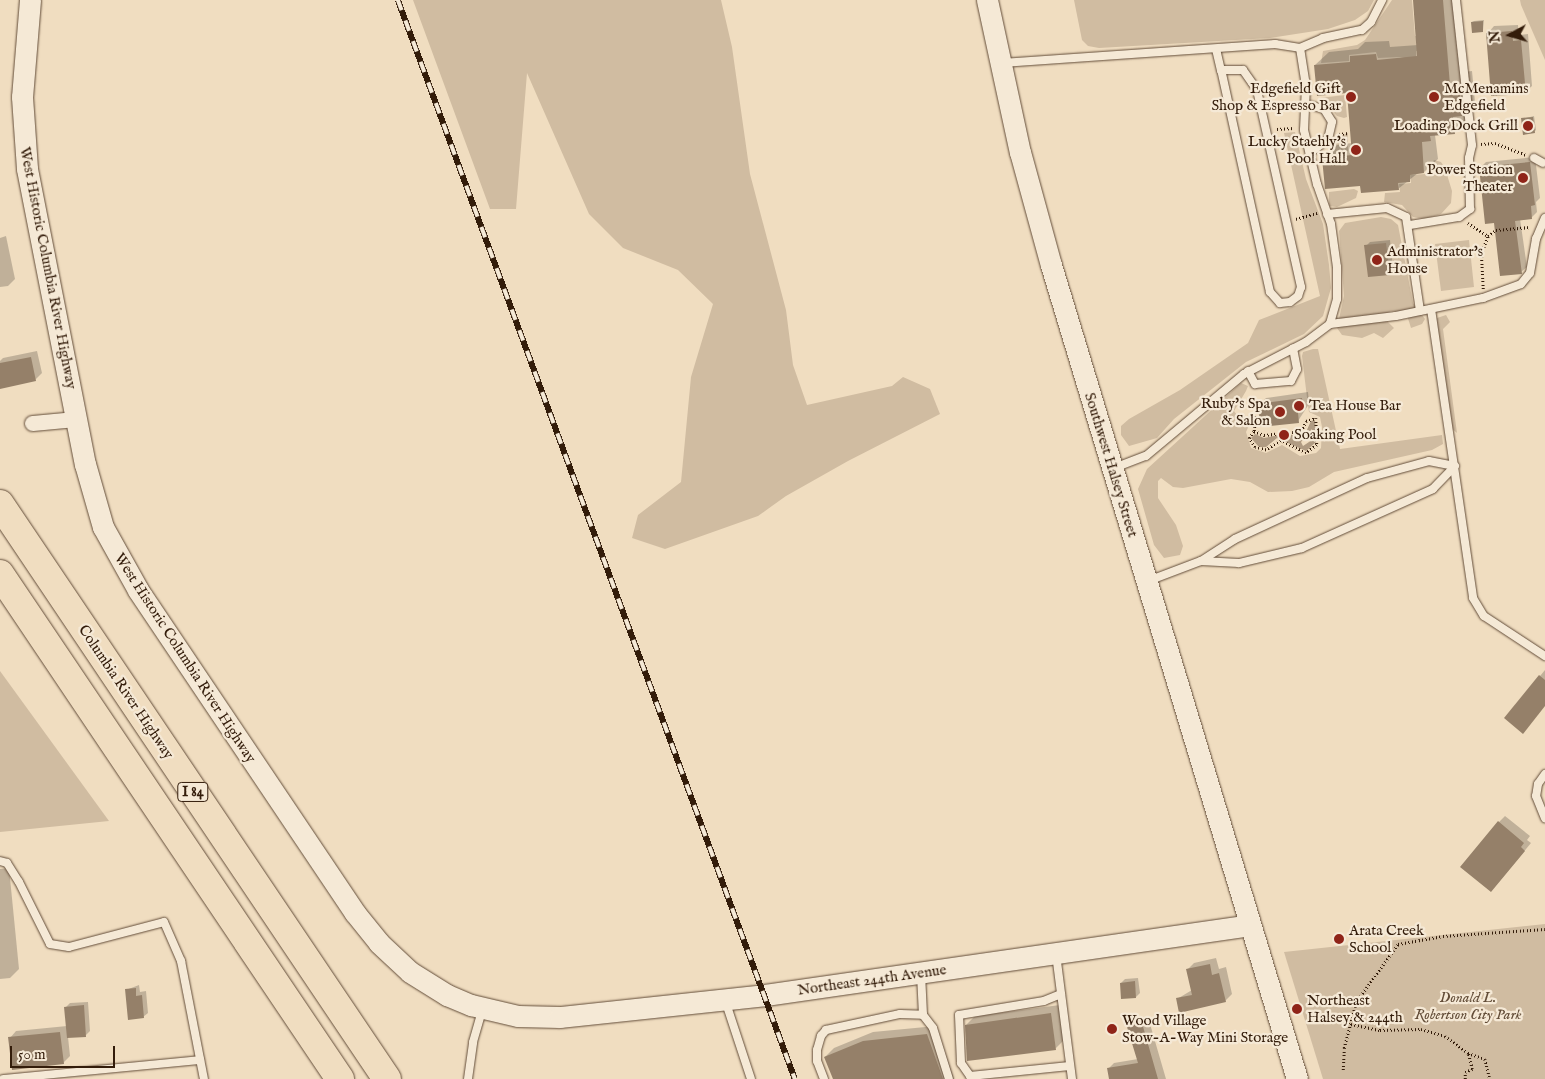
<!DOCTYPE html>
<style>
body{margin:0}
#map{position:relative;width:1545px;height:1079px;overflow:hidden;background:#f0ddc0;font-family:"IM FELL English",serif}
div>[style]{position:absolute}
.green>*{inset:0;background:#d0bca1}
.water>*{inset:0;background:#b09b82}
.shadow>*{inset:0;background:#0003}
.building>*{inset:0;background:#958069}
.path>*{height:2.5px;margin-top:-1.25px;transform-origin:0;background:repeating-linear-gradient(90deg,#331c0a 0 1px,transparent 0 3.5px)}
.roads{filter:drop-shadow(0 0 1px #624c38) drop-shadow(0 0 1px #624c38)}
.lane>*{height:8px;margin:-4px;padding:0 4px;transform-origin:4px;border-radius:4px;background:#f5e9d6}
.street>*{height:15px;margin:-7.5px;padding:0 7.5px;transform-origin:7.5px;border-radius:7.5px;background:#f5e9d6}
.secondary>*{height:21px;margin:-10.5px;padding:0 10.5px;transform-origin:10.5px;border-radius:10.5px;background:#f5e9d6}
.highway>*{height:28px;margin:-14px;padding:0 14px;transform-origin:14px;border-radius:14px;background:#f0ddc0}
.rail>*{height:5.5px;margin-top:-2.75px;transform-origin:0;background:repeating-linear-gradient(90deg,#f5e9d6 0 11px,#331c0a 0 22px);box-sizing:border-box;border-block:1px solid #331c0a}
.dots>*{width:14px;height:14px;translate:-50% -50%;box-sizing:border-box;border:2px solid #f5e9d6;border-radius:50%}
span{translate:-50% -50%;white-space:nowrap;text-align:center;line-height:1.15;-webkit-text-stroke:4.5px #f5e9d6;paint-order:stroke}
.shield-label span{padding:1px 4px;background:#f5e9d6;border:1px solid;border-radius:4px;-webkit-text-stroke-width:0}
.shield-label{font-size:14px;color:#331c0a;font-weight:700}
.poi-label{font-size:15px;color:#331c0a}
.right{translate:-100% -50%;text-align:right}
.left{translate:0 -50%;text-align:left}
.street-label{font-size:15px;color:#331c0a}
.park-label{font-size:15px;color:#624c37;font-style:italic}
.north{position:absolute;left:1485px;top:10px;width:50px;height:50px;-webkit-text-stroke:4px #f5e9d6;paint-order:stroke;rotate:264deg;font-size:14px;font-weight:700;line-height:20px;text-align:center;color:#331c0a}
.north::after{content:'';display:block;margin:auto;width:18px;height:22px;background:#331c0a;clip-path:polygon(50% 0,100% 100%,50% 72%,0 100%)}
.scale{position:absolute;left:10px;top:1046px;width:105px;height:22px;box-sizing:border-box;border:2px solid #331c0a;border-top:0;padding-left:6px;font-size:15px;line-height:18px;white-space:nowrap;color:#331c0a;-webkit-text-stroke:4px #f5e9d6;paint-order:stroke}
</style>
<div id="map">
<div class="green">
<i style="clip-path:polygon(413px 0,721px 0,732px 47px,750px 174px,786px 310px,793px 365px,807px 405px,892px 386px,903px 377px,930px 389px,940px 414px,848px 461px,786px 496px,758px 516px,665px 549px,632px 538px,638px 515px,681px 482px,691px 377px,713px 304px,678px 270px,623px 248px,589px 214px,527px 73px,516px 209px,490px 209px)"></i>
<i style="clip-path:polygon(1074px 0,1374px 0,1368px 11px,1355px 20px,1328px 29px,1270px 38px,1099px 48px,1088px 46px,1082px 40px)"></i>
<i style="clip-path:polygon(1392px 0,1412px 0,1415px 36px,1423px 36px,1424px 50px,1416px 51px,1416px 60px,1400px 57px,1378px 58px,1376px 52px,1349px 55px,1349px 61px,1321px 63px,1323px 51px,1357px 45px,1365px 40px)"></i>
<i style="clip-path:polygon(1520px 0,1545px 0,1545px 60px,1521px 5px)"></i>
<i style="clip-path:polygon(1345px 95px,1347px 117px,1344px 118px,1337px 116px,1320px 98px)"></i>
<i style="clip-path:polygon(1295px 132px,1306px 179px,1323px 224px,1329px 265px,1331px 288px,1323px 316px,1304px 334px,1246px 362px,1174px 419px,1157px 438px,1129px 446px,1121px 435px,1121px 426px,1129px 419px,1180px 390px,1248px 343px,1259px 320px,1320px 296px,1284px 133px)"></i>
<i style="clip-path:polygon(1348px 133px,1348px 151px,1325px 156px,1339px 137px)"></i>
<i style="clip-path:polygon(1434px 160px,1441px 162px,1445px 168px,1452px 191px,1451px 203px,1441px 214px,1425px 219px,1413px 217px,1402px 205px,1384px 202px,1385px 193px,1400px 192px,1399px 184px,1411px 183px,1410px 175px,1425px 174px)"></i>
<i style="clip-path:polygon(1354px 189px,1358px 191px,1356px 198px,1337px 207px,1329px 206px,1329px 192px)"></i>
<i style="clip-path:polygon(1381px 217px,1391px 219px,1398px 225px,1413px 303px,1425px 319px,1422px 324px,1411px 328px,1406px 312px,1391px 311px,1382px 316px,1394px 328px,1383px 338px,1374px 333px,1362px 338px,1342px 335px,1337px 328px,1344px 296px,1339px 231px,1345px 223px)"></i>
<i style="clip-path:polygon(1469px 240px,1474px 287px,1441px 291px,1435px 244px)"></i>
<i style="clip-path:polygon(1446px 315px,1450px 322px,1443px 329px,1457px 433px,1451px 428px,1437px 324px,1437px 318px)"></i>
<i style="clip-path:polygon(1313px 349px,1318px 349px,1340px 449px,1442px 435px,1443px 444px,1432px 450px,1334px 472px,1309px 487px,1292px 491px,1268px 492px,1250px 482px,1231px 479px,1183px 488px,1173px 487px,1161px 478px,1158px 481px,1158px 498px,1176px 525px,1183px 546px,1180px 555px,1164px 558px,1154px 545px,1138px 489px,1147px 469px,1241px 383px,1248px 386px,1246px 391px,1234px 411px,1239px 418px,1251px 415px,1252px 419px,1246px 432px,1251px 448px,1266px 453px,1282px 445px,1300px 456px,1316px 453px,1321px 448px,1322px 427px,1320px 417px,1309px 412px,1308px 406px,1302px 356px,1303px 352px)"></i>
<i style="clip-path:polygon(0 671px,109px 821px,0 832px)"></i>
<i style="clip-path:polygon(1545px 924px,1545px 1079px,1323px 1079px,1284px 952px)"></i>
</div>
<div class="water">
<i style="clip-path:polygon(evenodd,1315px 420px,1316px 442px,1306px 451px,1277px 438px,1266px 447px,1259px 447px,1251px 438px,1255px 434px,1264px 438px,1285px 434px,1300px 436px,1306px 432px,1311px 421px,1315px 420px,1312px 429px,1312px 440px,1303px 446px,1301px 442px,1312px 429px)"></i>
</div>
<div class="shadow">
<i style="clip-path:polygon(1414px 0,1457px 0,1463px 72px,1472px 71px,1475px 102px,1467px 110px,1468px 119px,1454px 133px,1435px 135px,1438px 159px,1424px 172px,1418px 173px,1398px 189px,1361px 185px,1323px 158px,1337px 145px,1352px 143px,1348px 92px,1315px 65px,1329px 52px,1358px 49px,1365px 42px,1389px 41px,1390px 47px,1418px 45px)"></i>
<i style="clip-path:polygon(1484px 20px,1483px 30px,1472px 22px,1474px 21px)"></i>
<i style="clip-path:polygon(1518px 25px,1519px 35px,1528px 34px,1532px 86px,1525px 92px,1488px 33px,1494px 26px)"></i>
<i style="clip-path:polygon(1534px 116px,1536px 130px,1534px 132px,1522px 119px)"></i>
<i style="clip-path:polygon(1535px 157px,1540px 198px,1536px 202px,1537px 212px,1532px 217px,1520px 219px,1527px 267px,1521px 272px,1495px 222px,1480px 168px,1486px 162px)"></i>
<i style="clip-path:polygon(6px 236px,15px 279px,8px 286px,0 287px,0 238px)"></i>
<i style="clip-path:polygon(1390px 240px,1393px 269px,1389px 273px,1366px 246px,1370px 242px)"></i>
<i style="clip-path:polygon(37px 351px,42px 373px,35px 380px,0 382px,0 361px,3px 358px)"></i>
<i style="clip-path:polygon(1308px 392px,1309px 404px,1298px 421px,1259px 405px,1266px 398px)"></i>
<i style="clip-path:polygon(1545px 670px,1545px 706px,1540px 676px)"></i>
<i style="clip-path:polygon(1505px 816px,1530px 836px,1527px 840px,1531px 843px,1497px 884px,1499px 822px)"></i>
<i style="clip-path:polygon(9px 868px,19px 969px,10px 978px,0 979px,0 869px)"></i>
<i style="clip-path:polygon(1216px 958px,1219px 969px,1226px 967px,1232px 994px,1225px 1001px,1177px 999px,1192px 990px,1187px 970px,1194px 963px)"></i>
<i style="clip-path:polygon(1138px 978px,1140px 993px,1136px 997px,1121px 983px,1125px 979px)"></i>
<i style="clip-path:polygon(139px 985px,140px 992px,146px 991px,148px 1013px,143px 1017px,126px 990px)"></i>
<i style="clip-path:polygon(88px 1002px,90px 1031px,86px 1035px,68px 1037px,70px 1056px,63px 1063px,10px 1038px,16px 1031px,67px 1026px,66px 1007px,70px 1003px)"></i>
<i style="clip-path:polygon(1060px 1005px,1065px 1039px,1056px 1048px,966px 1025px,975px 1016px)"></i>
<i style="clip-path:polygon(1148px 1017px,1166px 1079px,1110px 1079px,1108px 1069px,1114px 1063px,1138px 1059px,1128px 1027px,1134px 1021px)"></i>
<i style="clip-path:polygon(936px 1026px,954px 1079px,834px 1079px,825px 1057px,834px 1048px,873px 1032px)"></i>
</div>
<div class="building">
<i style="clip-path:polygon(1413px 0,1443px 0,1450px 85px,1459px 84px,1462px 116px,1453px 117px,1455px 134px,1430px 136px,1431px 141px,1422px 142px,1424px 173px,1410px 175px,1410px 182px,1398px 183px,1399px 190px,1361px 193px,1360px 186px,1325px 189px,1322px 158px,1352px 155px,1347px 93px,1317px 96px,1314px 65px,1350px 62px,1350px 56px,1376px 54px,1377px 60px,1417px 56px)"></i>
<i style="clip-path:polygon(1483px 21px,1483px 32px,1472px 33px,1471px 22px)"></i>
<i style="clip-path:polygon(1512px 31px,1513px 41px,1521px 40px,1526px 94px,1491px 96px,1486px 33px)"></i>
<i style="clip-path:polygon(1533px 117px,1535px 133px,1523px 135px,1521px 118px)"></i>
<i style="clip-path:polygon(1530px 162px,1535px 205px,1531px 206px,1532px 219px,1515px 221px,1522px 274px,1500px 276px,1494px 223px,1485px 224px,1479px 167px)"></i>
<i style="clip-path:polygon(1386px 243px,1390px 275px,1368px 277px,1364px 245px)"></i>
<i style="clip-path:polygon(31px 357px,36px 381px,0 389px,0 363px)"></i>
<i style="clip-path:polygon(1302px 398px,1303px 411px,1298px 413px,1299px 423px,1260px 427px,1258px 404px)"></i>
<i style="clip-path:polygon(1539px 675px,1545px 680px,1545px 706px,1523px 734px,1504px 718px)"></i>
<i style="clip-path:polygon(1498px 821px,1524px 843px,1521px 847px,1525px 851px,1491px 892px,1460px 867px)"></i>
<i style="clip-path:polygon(1210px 964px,1212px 975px,1219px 973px,1226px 1002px,1179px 1013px,1176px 998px,1192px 995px,1186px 969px)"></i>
<i style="clip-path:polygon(1135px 981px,1136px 998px,1121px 999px,1120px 983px)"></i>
<i style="clip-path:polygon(136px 988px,136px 996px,142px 995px,144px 1018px,128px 1020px,125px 989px)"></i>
<i style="clip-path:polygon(84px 1005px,86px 1037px,67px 1038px,64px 1007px)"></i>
<i style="clip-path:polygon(1051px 1013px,1056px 1050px,967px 1061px,965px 1025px)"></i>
<i style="clip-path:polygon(1142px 1023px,1158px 1079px,1109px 1079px,1107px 1068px,1138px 1063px,1127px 1027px)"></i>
<i style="clip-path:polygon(60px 1032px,64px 1064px,12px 1070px,8px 1037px)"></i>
<i style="clip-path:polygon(927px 1034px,943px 1079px,833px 1079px,824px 1057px,863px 1041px)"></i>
</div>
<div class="path">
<i style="left:1277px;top:129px;width:17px;rotate:-3deg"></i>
<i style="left:1339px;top:134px;width:10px;rotate:-6deg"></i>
<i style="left:1481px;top:144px;width:14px;rotate:-4deg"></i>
<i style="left:1495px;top:143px;width:33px;rotate:21deg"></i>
<i style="left:1296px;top:219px;width:22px;rotate:-16deg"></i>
<i style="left:1468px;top:223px;width:24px;rotate:33deg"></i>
<i style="left:1483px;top:289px;width:35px;rotate:-93deg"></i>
<i style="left:1481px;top:254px;width:19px;rotate:-69deg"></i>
<i style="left:1488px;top:236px;width:10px;rotate:-37deg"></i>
<i style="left:1496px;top:230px;width:35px;rotate:-5deg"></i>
<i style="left:1254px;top:431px;width:11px;rotate:22deg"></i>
<i style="left:1264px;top:435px;width:37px;rotate:-6deg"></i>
<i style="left:1301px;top:431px;width:11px;rotate:-63deg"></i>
<i style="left:1306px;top:421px;width:10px;rotate:-17deg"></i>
<i style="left:1316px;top:418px;width:27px;rotate:88deg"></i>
<i style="left:1317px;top:445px;width:14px;rotate:144deg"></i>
<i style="left:1306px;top:453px;width:28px;rotate:-154deg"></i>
<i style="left:1281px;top:441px;width:17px;rotate:149deg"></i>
<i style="left:1266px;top:450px;width:11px;rotate:-165deg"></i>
<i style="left:1255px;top:447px;width:11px;rotate:-124deg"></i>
<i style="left:1249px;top:438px;width:9px;rotate:-54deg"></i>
<i style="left:1254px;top:431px;width:19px;rotate:-84deg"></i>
<i style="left:1351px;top:1024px;width:30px;rotate:12deg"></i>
<i style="left:1380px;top:1030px;width:41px;rotate:-1.4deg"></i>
<i style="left:1421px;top:1029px;width:25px;rotate:16deg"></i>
<i style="left:1445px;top:1036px;width:29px;rotate:36deg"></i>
<i style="left:1468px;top:1053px;width:18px;rotate:19deg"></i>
<i style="left:1485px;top:1059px;width:21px;rotate:76deg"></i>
<i style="left:1343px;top:1070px;width:22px;rotate:-87deg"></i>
<i style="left:1344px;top:1048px;width:48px;rotate:-75.4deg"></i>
<i style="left:1356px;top:1002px;width:72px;rotate:-54.1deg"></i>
<i style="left:1398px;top:944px;width:46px;rotate:-10.1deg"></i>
<i style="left:1443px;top:936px;width:102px;rotate:-3.9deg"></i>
<i style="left:1465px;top:1079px;width:7px;rotate:-90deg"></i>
<i style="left:1465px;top:1072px;width:8px;rotate:-23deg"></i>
<i style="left:1472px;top:1069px;width:16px;rotate:-104deg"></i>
</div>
<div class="roads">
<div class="lane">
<i style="left:1300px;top:48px;width:38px;rotate:81deg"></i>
<i style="left:1306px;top:86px;width:44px;rotate:92.6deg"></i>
<i style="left:1304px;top:130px;width:56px;rotate:76.5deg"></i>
<i style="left:1317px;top:184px;width:42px;rotate:70.7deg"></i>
<i style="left:1331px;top:224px;width:43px;rotate:82.1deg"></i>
<i style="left:1337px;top:267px;width:32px;rotate:90deg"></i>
<i style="left:1337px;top:299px;width:26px;rotate:106deg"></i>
<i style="left:1216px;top:49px;width:22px;rotate:77deg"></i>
<i style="left:1221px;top:70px;width:22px"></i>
<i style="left:1243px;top:70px;width:24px;rotate:55deg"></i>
<i style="left:1257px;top:90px;width:202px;rotate:77.4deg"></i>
<i style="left:1301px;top:287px;width:9px;rotate:108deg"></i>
<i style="left:1298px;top:296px;width:10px;rotate:143deg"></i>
<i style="left:1290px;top:302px;width:10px;rotate:174deg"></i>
<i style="left:1280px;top:303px;width:15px;rotate:-132deg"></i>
<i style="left:1270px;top:292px;width:227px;rotate:-102.4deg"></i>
<i style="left:1002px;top:63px;width:274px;rotate:-4deg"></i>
<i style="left:1275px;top:44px;width:25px;rotate:9deg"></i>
<i style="left:1300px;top:48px;width:25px;rotate:-23deg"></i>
<i style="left:1323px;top:38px;width:40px;rotate:-12deg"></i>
<i style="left:1362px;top:30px;width:12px;rotate:-42deg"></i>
<i style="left:1371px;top:22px;width:25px;rotate:-63deg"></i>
<i style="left:1306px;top:104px;width:19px;rotate:16deg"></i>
<i style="left:1324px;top:109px;width:15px;rotate:58deg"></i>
<i style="left:1332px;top:122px;width:17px;rotate:103deg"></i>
<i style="left:1328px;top:139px;width:23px;rotate:142deg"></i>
<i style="left:1534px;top:158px;width:10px;rotate:29deg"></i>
<i style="left:1327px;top:214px;width:60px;rotate:-5.7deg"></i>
<i style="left:1387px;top:208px;width:21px;rotate:25deg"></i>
<i style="left:1406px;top:217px;width:95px;rotate:81.5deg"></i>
<i style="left:1410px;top:225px;width:50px;rotate:-9.3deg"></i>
<i style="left:1459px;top:217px;width:14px;rotate:-36deg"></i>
<i style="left:1470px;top:209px;width:51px;rotate:-91.1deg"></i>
<i style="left:1469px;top:158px;width:13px;rotate:-77deg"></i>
<i style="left:1472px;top:145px;width:146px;rotate:-96.3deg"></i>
<i style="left:1431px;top:309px;width:292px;rotate:81.7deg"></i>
<i style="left:1473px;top:598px;width:21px;rotate:59deg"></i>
<i style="left:1484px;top:616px;width:73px;rotate:33.3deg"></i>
<i style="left:1248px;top:371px;width:15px;rotate:62deg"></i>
<i style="left:1255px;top:384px;width:36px;rotate:-5deg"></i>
<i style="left:1291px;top:381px;width:13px;rotate:-63deg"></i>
<i style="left:1297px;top:369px;width:21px;rotate:-101deg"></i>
<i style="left:1114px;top:468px;width:34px;rotate:-21deg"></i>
<i style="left:1146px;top:456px;width:128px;rotate:-39.9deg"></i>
<i style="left:1244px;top:374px;width:70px;rotate:-27.3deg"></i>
<i style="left:1306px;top:342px;width:30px;rotate:-37deg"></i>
<i style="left:1330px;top:324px;width:66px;rotate:-6.9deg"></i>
<i style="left:1396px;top:316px;width:89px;rotate:-11.7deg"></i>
<i style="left:1483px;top:298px;width:40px;rotate:-20.2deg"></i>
<i style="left:1521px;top:284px;width:14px;rotate:-51deg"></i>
<i style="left:1530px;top:273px;width:35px;rotate:-80deg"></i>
<i style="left:1536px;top:239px;width:23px;rotate:-67deg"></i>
<i style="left:1148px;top:581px;width:57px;rotate:-20.7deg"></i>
<i style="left:1201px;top:561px;width:40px;rotate:-32.9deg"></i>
<i style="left:1235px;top:539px;width:145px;rotate:-24.8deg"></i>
<i style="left:1367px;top:478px;width:64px;rotate:-15.3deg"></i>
<i style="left:1429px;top:461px;width:26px;rotate:11deg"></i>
<i style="left:1455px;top:466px;width:32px;rotate:134deg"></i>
<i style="left:1433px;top:489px;width:144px;rotate:155.8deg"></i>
<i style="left:1302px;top:548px;width:65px;rotate:166.6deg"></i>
<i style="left:1239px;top:563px;width:38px;rotate:-177deg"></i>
<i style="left:1545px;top:774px;width:12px;rotate:125deg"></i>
<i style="left:1538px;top:784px;width:12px;rotate:99deg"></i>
<i style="left:1536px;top:796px;width:24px;rotate:68deg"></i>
<i style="left:0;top:861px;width:7px;rotate:16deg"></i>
<i style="left:7px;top:863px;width:22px;rotate:58deg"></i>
<i style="left:19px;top:882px;width:69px;rotate:63.4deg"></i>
<i style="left:50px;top:944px;width:19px;rotate:9deg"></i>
<i style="left:69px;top:947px;width:98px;rotate:-14.7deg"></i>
<i style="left:164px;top:922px;width:43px;rotate:66.4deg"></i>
<i style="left:181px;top:961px;width:120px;rotate:79deg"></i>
<i style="left:1056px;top:954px;width:126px;rotate:82.7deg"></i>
<i style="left:921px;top:974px;width:41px;rotate:87.2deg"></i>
<i style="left:923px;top:1015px;width:16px;rotate:52deg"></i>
<i style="left:933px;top:1028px;width:53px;rotate:72.6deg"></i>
<i style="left:1061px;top:994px;width:18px;rotate:158deg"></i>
<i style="left:1044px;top:1001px;width:86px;rotate:170.6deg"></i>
<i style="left:959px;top:1015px;width:48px;rotate:87.6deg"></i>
<i style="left:961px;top:1063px;width:16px;rotate:55deg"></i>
<i style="left:970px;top:1076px;width:100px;rotate:-5.7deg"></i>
<i style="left:725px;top:1000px;width:83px;rotate:71.8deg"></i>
<i style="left:3px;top:1079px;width:198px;rotate:-5.5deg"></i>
<i style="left:468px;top:1079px;width:37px;rotate:-82deg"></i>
<i style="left:473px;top:1042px;width:33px;rotate:-74deg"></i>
<i style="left:824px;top:1079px;width:19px;rotate:-111deg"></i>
<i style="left:817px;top:1061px;width:11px;rotate:-90deg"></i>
<i style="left:817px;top:1050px;width:15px;rotate:-74deg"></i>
<i style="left:821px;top:1036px;width:8px;rotate:-50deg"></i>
<i style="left:826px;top:1030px;width:76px;rotate:-12.2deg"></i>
<i style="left:900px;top:1014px;width:23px;rotate:2deg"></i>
</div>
<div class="street">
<i style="left:32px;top:423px;width:44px;rotate:-5.2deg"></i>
</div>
<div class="secondary">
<i style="left:30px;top:0;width:97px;rotate:94.7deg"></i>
<i style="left:22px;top:97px;width:72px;rotate:86deg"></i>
<i style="left:27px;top:169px;width:301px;rotate:78.9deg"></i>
<i style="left:85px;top:464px;width:66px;rotate:74.1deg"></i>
<i style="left:103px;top:527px;width:72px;rotate:60.9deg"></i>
<i style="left:138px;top:590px;width:389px;rotate:56.1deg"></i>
<i style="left:355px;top:913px;width:38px;rotate:51deg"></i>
<i style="left:379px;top:943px;width:42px;rotate:43.1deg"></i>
<i style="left:410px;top:972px;width:44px;rotate:31.9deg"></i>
<i style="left:447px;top:995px;width:26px;rotate:23deg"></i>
<i style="left:471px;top:1005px;width:48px;rotate:13.2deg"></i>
<i style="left:518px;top:1016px;width:42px;rotate:1.4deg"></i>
<i style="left:560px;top:1017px;width:206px;rotate:-6.1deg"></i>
<i style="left:765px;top:995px;width:490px;rotate:-8.2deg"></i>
<i style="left:987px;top:0;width:156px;rotate:77.8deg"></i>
<i style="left:1020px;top:152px;width:117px;rotate:74.7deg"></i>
<i style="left:1051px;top:265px;width:850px;rotate:73.18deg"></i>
</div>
<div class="highway">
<i style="left:0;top:504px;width:693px;rotate:56.06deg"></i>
<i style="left:0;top:574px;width:609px;rotate:56.05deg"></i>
</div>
</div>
<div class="rail">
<i style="left:398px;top:0;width:1150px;rotate:69.8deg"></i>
</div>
<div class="dots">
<i style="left:1351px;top:97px;background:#8f2418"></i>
<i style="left:1434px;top:97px;background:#8f2418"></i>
<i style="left:1528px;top:126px;background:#8f2418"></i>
<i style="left:1356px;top:150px;background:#8f2418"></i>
<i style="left:1523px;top:178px;background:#8f2418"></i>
<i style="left:1377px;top:260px;background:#8f2418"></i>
<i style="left:1299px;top:406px;background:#8f2418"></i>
<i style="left:1280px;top:412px;background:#8f2418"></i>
<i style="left:1284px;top:435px;background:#8f2418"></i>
<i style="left:1339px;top:939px;background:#8f2418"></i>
<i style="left:1297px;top:1009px;background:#8f2418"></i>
<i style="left:1112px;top:1029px;background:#8f2418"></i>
</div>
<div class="shield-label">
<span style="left:193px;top:792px">I 84</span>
</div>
<div class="poi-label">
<span class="right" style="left:1341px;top:97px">Edgefield Gift<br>Shop &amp; Espresso Bar</span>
<span class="left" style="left:1444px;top:97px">McMenamins<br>Edgefield</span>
<span class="right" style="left:1518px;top:126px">Loading Dock Grill</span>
<span class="right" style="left:1346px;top:150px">Lucky Staehly's<br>Pool Hall</span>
<span class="right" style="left:1513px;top:178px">Power Station<br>Theater</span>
<span class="left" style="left:1387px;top:260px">Administrator's<br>House</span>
<span class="right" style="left:1270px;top:412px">Ruby's Spa<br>&amp; Salon</span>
<span class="left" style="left:1309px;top:406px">Tea House Bar</span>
<span class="left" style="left:1294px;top:435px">Soaking Pool</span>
<span class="left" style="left:1349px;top:939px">Arata Creek<br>School</span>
<span class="left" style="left:1307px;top:1009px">Northeast<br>Halsey &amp; 244th</span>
<span class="left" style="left:1122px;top:1029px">Wood Village<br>Stow-A-Way Mini Storage</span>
</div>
<div class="street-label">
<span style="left:48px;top:268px;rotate:79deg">West Historic Columbia River Highway</span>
<span style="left:1111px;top:465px;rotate:73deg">Southwest Halsey Street</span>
<span style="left:185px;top:658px;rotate:57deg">West Historic Columbia River Highway</span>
<span style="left:126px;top:692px;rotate:56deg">Columbia River Highway</span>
<span style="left:872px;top:980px;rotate:-8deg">Northeast 244th Avenue</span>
</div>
<div class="park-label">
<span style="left:1468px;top:1006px">Donald L.<br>Robertson City Park</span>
</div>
<div class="north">N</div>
<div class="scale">50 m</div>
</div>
